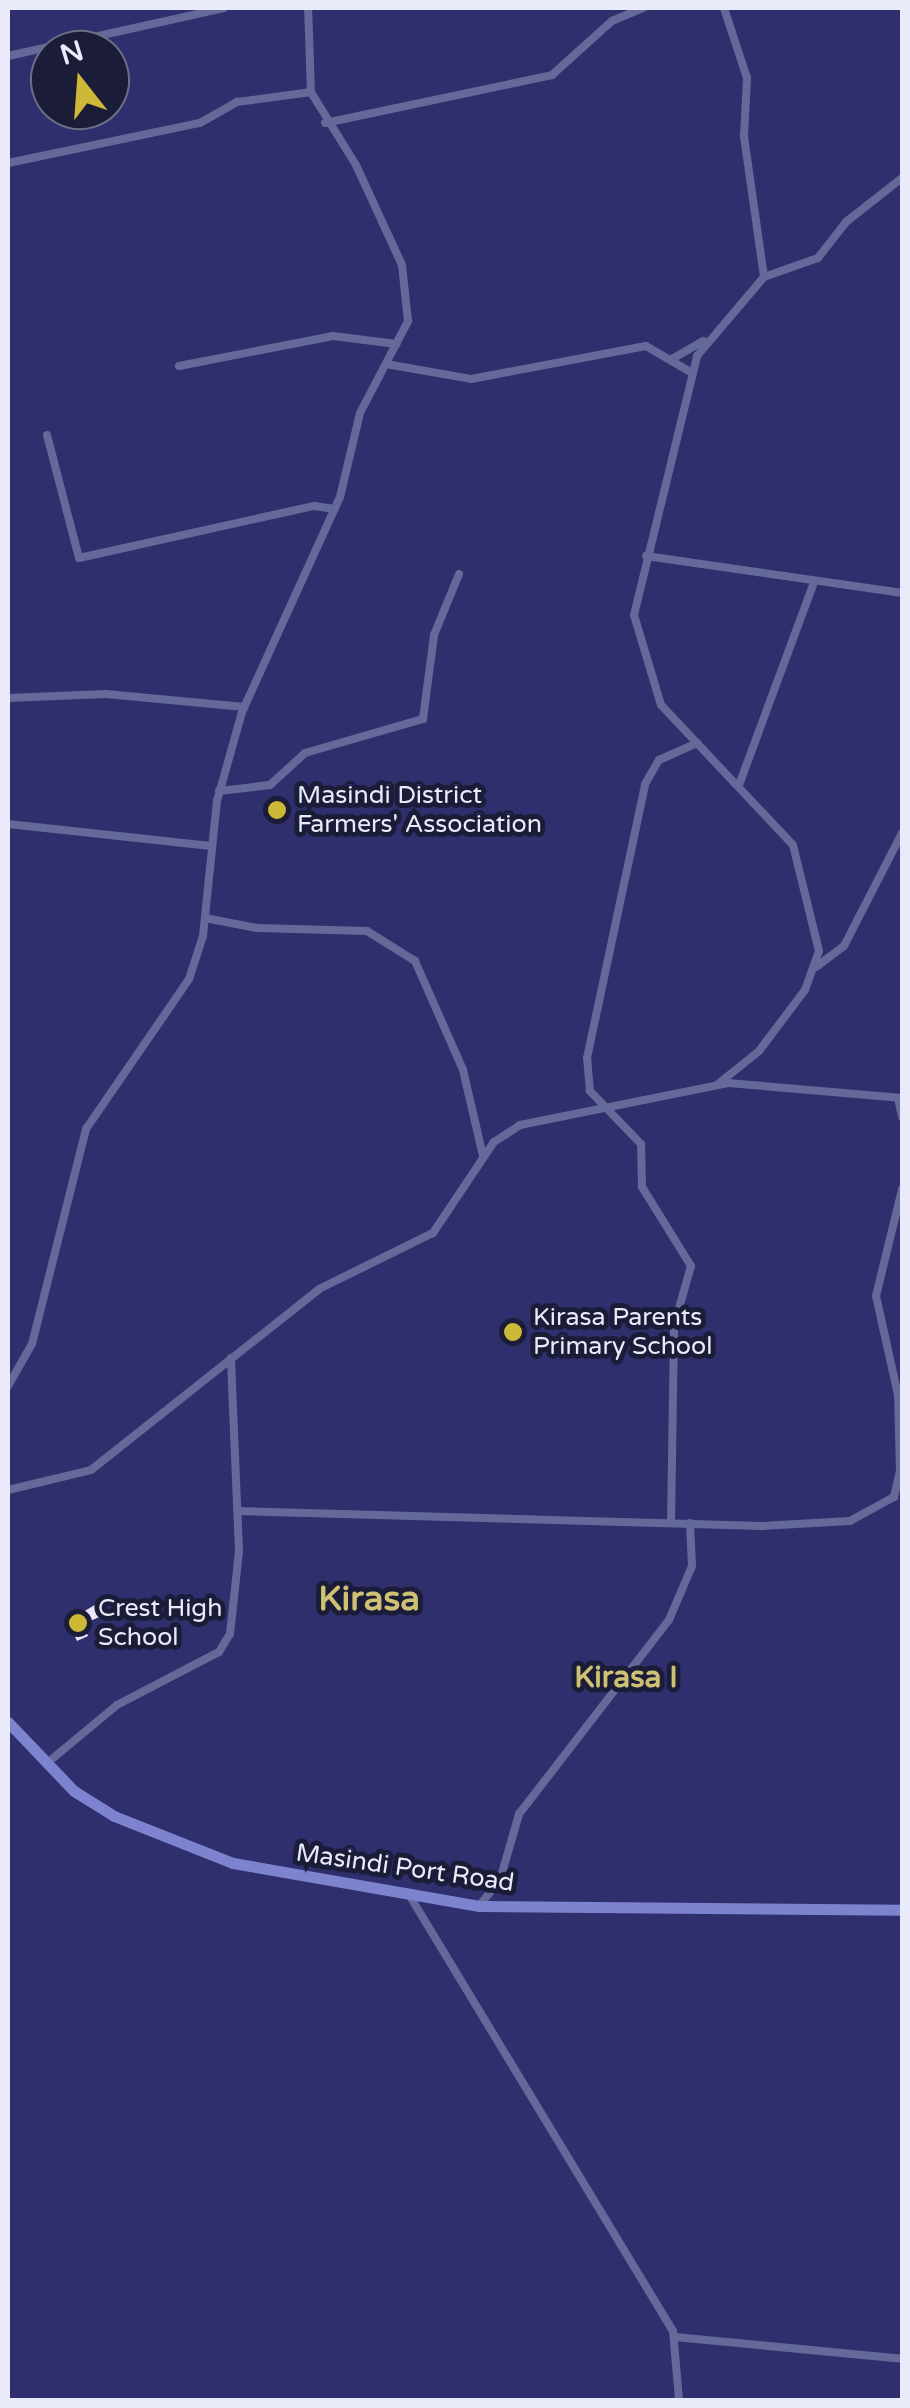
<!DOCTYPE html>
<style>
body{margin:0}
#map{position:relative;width:910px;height:2408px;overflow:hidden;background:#2f2f6d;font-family:"Varela Round",sans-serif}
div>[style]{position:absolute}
.building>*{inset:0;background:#ece4fd}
.street>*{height:8px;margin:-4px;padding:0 4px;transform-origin:4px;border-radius:4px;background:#656999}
.secondary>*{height:11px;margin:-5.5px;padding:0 5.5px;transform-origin:5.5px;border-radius:5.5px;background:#7d83cf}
.dots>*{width:28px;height:28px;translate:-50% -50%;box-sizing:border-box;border:5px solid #1b1d38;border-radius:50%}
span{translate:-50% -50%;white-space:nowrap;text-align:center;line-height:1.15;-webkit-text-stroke:10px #1b1d38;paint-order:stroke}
.poi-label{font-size:25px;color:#e9ebfa}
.left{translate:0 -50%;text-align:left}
.street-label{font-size:25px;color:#e9ebfa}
.quarter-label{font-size:30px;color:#cfc173;font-weight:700}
.district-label{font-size:35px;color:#cfc173;font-weight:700}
.frame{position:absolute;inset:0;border:10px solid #e9ebfa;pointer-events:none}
.north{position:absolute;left:30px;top:30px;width:100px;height:100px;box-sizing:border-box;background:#1b1d38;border:2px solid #6d6f86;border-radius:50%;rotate:343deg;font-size:28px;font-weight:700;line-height:40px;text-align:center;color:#e9ebfa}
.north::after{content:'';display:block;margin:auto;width:35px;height:45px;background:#ceb838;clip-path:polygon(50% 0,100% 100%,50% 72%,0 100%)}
</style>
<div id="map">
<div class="building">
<i style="clip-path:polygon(98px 1603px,104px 1615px,83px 1624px,88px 1636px,77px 1641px,68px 1621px)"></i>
</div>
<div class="street">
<i style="left:8px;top:56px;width:221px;rotate:-12.5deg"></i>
<i style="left:325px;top:123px;width:232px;rotate:-11.9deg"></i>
<i style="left:552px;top:75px;width:81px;rotate:-42deg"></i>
<i style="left:612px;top:21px;width:34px;rotate:-23deg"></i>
<i style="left:8px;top:163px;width:196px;rotate:-11.8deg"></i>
<i style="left:200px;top:123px;width:43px;rotate:-29.6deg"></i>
<i style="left:237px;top:102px;width:75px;rotate:-7.7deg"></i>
<i style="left:764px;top:277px;width:57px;rotate:-19.4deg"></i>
<i style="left:818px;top:258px;width:46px;rotate:-52.1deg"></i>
<i style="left:846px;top:222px;width:71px;rotate:-38.2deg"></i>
<i style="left:672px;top:359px;width:36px;rotate:-30deg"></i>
<i style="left:386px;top:364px;width:86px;rotate:10deg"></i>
<i style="left:471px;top:379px;width:178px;rotate:-10.7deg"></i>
<i style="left:646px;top:346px;width:53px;rotate:30.4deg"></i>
<i style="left:179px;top:366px;width:157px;rotate:-11deg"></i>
<i style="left:333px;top:336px;width:64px;rotate:7.1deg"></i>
<i style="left:47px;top:435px;width:127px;rotate:75.4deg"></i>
<i style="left:79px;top:558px;width:241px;rotate:-12.5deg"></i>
<i style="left:314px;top:506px;width:21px;rotate:8deg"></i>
<i style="left:646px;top:556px;width:259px;rotate:8.2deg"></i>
<i style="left:8px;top:698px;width:98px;rotate:-2.3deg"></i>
<i style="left:106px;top:694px;width:139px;rotate:5.4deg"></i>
<i style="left:739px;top:785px;width:216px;rotate:-69.7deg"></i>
<i style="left:219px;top:791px;width:51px;rotate:-6.7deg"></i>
<i style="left:270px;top:785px;width:47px;rotate:-42.4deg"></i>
<i style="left:305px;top:753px;width:123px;rotate:-16.1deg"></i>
<i style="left:423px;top:719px;width:85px;rotate:-82.5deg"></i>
<i style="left:434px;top:635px;width:66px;rotate:-67.7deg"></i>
<i style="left:8px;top:824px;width:204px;rotate:6.2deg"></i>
<i style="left:205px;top:918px;width:53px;rotate:10.9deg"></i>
<i style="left:257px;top:928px;width:110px;rotate:1.6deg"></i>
<i style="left:367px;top:931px;width:57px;rotate:32deg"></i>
<i style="left:415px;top:961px;width:119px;rotate:66.2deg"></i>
<i style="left:463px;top:1070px;width:88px;rotate:76.9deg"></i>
<i style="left:816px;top:967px;width:35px;rotate:-37deg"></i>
<i style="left:844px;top:946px;width:127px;rotate:-62.8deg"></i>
<i style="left:718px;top:1084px;width:53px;rotate:-38.8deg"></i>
<i style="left:759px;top:1051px;width:76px;rotate:-53deg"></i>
<i style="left:805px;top:990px;width:41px;rotate:-70.3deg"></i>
<i style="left:819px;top:951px;width:109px;rotate:-103.8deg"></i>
<i style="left:793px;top:845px;width:192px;rotate:-133.3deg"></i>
<i style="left:661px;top:705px;width:94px;rotate:-106.7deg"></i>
<i style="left:634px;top:615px;width:267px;rotate:-76.3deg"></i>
<i style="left:697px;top:356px;width:104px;rotate:-49.7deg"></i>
<i style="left:764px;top:277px;width:142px;rotate:-98.1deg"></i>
<i style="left:744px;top:136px;width:58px;rotate:-87deg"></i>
<i style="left:747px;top:78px;width:74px;rotate:-108.2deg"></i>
<i style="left:898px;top:1098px;width:19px;rotate:78deg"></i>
<i style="left:8px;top:1386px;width:48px;rotate:-60.3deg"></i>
<i style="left:32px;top:1344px;width:222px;rotate:-75.9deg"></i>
<i style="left:86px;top:1129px;width:182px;rotate:-55.5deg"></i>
<i style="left:189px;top:979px;width:45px;rotate:-72deg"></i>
<i style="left:203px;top:936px;width:136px;rotate:-84.1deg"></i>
<i style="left:217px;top:801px;width:92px;rotate:-74.3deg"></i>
<i style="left:242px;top:712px;width:236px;rotate:-65.5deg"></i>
<i style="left:340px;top:497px;width:86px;rotate:-76.6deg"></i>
<i style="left:360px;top:413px;width:104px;rotate:-62.4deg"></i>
<i style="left:408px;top:321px;width:56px;rotate:-96.1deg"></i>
<i style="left:402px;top:265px;width:110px;rotate:-114.7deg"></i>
<i style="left:356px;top:165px;width:86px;rotate:-121.7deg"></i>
<i style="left:311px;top:92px;width:84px;rotate:-92deg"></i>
<i style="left:8px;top:1490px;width:85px;rotate:-13.5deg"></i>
<i style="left:91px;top:1470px;width:291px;rotate:-38.4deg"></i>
<i style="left:319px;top:1289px;width:127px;rotate:-26.2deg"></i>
<i style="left:433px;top:1233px;width:110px;rotate:-56.2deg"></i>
<i style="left:494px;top:1142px;width:31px;rotate:-33deg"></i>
<i style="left:520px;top:1125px;width:212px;rotate:-11.4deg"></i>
<i style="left:728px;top:1083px;width:175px;rotate:4.9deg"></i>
<i style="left:239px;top:1511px;width:523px;rotate:1.64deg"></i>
<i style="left:762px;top:1526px;width:88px;rotate:-3.3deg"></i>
<i style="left:850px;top:1521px;width:50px;rotate:-28.6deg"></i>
<i style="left:894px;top:1497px;width:27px;rotate:-77deg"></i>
<i style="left:900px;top:1471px;width:76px;rotate:-91.5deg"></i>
<i style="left:898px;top:1395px;width:101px;rotate:-102.5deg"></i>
<i style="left:876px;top:1296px;width:110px;rotate:-76.3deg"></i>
<i style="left:671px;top:1522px;width:196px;rotate:-89.1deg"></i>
<i style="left:674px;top:1326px;width:62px;rotate:-74.2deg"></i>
<i style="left:691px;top:1266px;width:93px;rotate:-121.8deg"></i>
<i style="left:642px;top:1187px;width:43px;rotate:-91.3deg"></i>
<i style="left:641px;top:1144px;width:74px;rotate:-133.9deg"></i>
<i style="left:590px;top:1091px;width:33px;rotate:-95deg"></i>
<i style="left:587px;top:1058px;width:280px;rotate:-78deg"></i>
<i style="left:645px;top:784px;width:28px;rotate:-60deg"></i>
<i style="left:659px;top:760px;width:42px;rotate:-24.1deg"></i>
<i style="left:46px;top:1764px;width:92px;rotate:-39.7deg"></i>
<i style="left:117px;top:1705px;width:115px;rotate:-27.5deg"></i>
<i style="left:219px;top:1652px;width:21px;rotate:-59deg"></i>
<i style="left:230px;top:1634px;width:83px;rotate:-83.8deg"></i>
<i style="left:239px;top:1551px;width:193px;rotate:-92.4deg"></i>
<i style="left:408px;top:1893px;width:512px;rotate:58.83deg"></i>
<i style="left:673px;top:2331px;width:69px;rotate:85deg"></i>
<i style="left:479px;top:1906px;width:33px;rotate:-51deg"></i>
<i style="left:500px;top:1880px;width:69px;rotate:-73.9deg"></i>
<i style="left:519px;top:1814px;width:245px;rotate:-52.3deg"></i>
<i style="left:669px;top:1620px;width:59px;rotate:-66.9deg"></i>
<i style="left:692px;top:1566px;width:43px;rotate:-92.7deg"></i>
<i style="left:675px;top:2337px;width:228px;rotate:5.5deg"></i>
</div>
<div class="secondary">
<i style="left:8px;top:1722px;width:95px;rotate:46.3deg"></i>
<i style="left:74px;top:1791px;width:47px;rotate:32deg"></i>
<i style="left:114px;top:1816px;width:128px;rotate:21.6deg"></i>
<i style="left:233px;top:1863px;width:250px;rotate:9.9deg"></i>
<i style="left:479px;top:1906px;width:423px;rotate:0.5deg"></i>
</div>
<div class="dots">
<i style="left:277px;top:810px;background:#ceb838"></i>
<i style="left:513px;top:1332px;background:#ceb838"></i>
<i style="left:78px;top:1623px;background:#ceb838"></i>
</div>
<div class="poi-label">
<span class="left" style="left:297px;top:810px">Masindi District<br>Farmers' Association</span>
<span class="left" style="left:533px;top:1332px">Kirasa Parents<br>Primary School</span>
<span class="left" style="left:98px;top:1623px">Crest High<br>School</span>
</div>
<div class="street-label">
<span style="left:405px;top:1868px;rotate:8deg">Masindi Port Road</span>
</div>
<div class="quarter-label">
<span style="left:626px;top:1678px">Kirasa I</span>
</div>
<div class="district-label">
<span style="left:369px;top:1599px">Kirasa</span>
</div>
<div class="frame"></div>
<div class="north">N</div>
</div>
